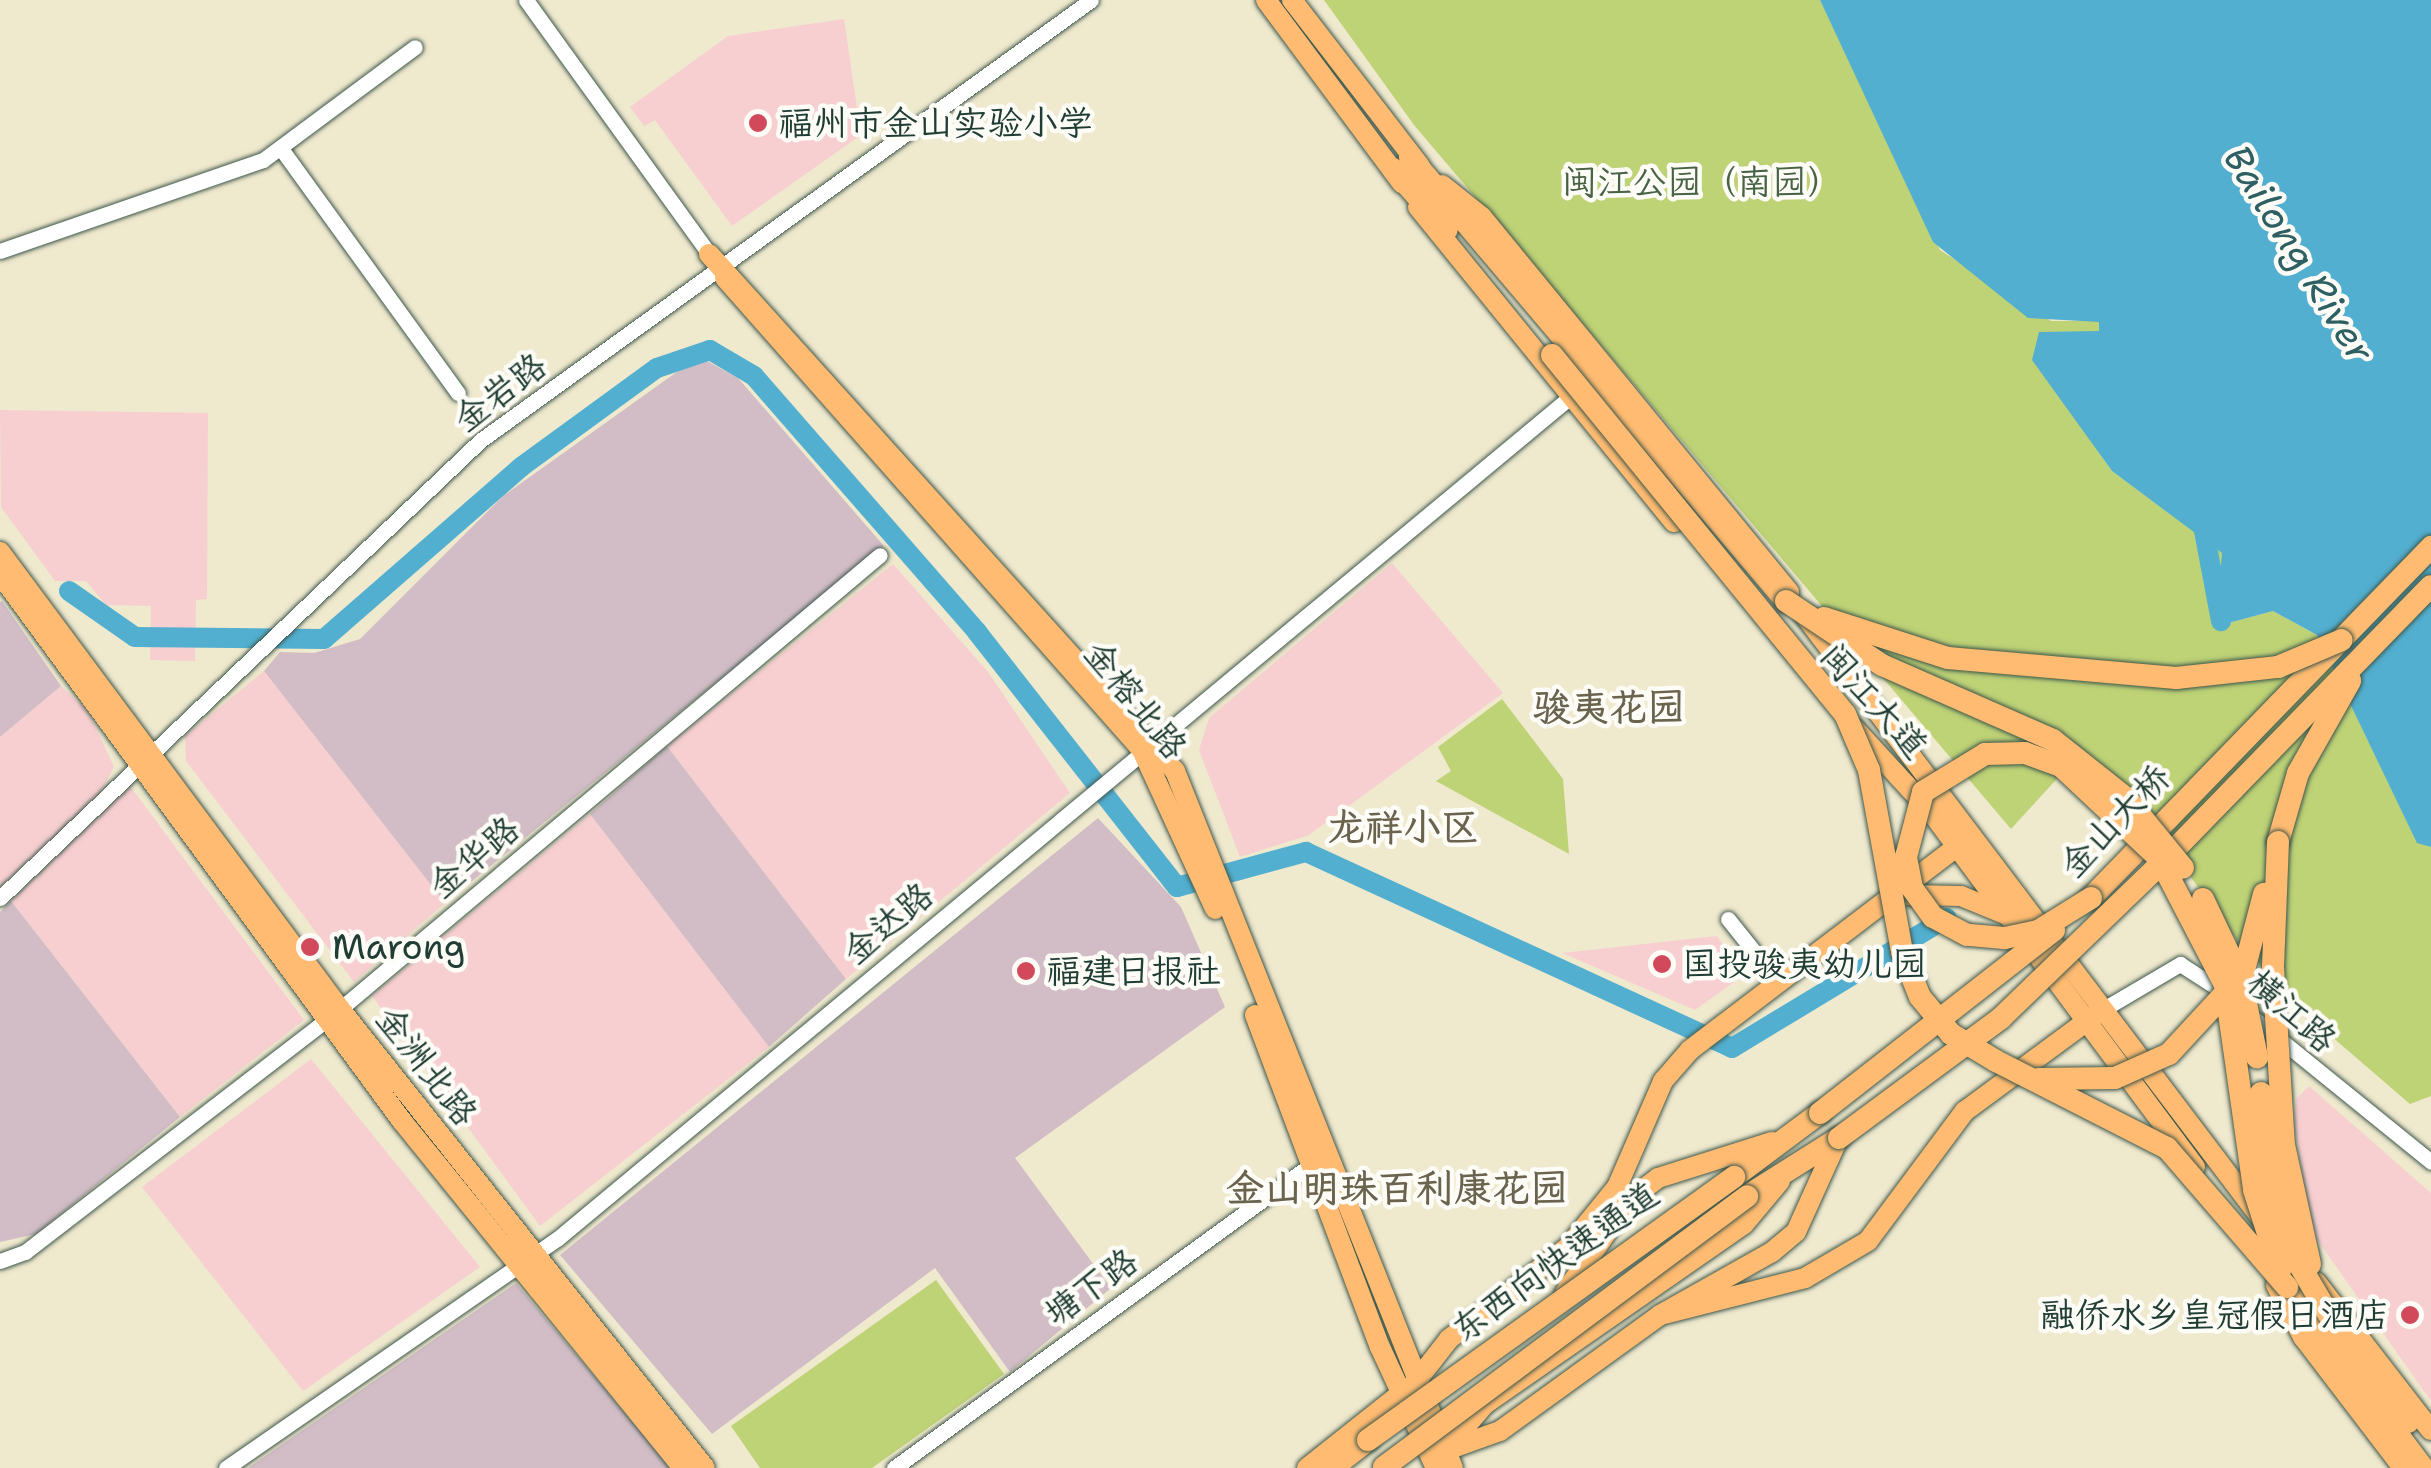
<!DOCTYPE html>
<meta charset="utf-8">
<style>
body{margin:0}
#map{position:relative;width:2431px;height:1468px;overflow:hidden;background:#efe9ce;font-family:"Shantell Sans","LXGW WenKai TC",sans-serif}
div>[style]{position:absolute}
.built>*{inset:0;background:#f7cfd1}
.industrial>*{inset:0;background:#d2bdc6}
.green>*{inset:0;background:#bed276}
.water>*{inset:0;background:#52afd0}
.river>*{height:20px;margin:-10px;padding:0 10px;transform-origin:10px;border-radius:10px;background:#52afd0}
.roads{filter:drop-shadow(0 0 2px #3e574b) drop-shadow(0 0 2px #3e574b)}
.minor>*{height:15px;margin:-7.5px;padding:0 7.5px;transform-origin:7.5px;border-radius:7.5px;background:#fff}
.major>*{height:20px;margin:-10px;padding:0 10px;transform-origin:10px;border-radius:10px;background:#ffbb71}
.highway>*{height:22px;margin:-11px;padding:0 11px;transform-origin:11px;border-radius:11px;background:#ffbb71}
.bridges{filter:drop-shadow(0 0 2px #3e574b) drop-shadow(0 0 2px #3e574b)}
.highway-bridge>*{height:22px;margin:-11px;padding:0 11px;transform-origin:11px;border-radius:11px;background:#ffbb71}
.dots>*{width:28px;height:28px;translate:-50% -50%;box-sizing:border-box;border:5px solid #fdfcf7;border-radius:50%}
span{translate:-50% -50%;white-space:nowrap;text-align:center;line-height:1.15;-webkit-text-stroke:9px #fdfcf7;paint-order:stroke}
.poi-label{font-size:35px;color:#1f3d34}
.left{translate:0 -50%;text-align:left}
.right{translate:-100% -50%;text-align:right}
.park-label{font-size:35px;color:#476244}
.street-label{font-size:35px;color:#1f3d34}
.water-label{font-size:38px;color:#2e5f63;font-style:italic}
.neighbourhood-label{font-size:38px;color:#6a634e;font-weight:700}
</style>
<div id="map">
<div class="built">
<i style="clip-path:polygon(844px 19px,861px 135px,732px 226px,655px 120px,644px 126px,630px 107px,728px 36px)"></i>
<i style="clip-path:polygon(0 410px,208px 413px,207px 599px,196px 600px,195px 661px,150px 660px,151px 606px,106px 605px,86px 581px,55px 581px,1px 507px)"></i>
<i style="clip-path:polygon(1392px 563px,1503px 693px,1309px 835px,1240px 857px,1199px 750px,1209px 718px)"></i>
<i style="clip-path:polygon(893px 564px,988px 672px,1070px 793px,846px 979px,667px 746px)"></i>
<i style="clip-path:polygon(264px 671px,445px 903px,354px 982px,186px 761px,185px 736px)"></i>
<i style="clip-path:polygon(61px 686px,88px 711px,114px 767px,99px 795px,0 887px,0 737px)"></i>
<i style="clip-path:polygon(130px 786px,304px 1020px,180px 1117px,11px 901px)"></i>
<i style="clip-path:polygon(590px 814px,769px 1047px,540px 1226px,372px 996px)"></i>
<i style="clip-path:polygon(1717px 936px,1744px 975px,1695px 1010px,1562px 953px)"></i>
<i style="clip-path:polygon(311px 1059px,480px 1267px,303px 1391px,142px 1187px)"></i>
<i style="clip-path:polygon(2309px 1086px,2431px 1193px,2431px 1401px,2311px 1231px,2294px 1123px,2296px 1099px)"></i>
</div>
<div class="industrial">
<i style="clip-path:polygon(707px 361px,738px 378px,884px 546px,445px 903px,264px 671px,280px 652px,314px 653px,360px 639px,503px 496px,688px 364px)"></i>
<i style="clip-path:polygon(2px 601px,61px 686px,0 737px,0 602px)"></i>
<i style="clip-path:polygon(667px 746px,846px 979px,769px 1047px,590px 814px)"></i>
<i style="clip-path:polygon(1098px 818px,1181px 907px,1225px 1007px,1015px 1158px,1111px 1288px,1010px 1372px,935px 1268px,712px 1434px,560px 1255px)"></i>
<i style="clip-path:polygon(11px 901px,180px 1117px,36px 1234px,0 1242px,0 912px)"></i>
<i style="clip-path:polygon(516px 1283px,671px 1468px,248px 1468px)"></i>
</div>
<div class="green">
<i style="clip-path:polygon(1324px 0,1820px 0,1940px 250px,2051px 321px,2099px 321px,2097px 450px,2112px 471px,2223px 553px,2225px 624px,2273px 611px,2317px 635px,2417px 842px,2431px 847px,2431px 1096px,2410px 1104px,2338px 1042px,2243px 948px,2190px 876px,2064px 771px,2011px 829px,1414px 125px)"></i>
<i style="clip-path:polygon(1502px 699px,1563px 779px,1569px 854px,1436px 781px,1451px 771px,1438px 747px)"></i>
<i style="clip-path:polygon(936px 1280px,1004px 1374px,872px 1468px,760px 1468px,731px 1426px)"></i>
</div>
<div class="water">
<i style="clip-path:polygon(1820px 0,2431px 0,2431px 847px,2417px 843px,2317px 635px,2273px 611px,2225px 624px,2217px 616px,2222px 553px,2112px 471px,2032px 360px,2039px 332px,2099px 331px,2099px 322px,2028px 318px,1933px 242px)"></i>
</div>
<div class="river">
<i style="left:2201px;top:515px;width:108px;rotate:79.3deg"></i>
<i style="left:69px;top:591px;width:80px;rotate:34.9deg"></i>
<i style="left:135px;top:637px;width:189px;rotate:0.6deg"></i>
<i style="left:324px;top:639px;width:262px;rotate:-41.1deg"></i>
<i style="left:521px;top:467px;width:168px;rotate:-36.1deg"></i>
<i style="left:657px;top:368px;width:56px;rotate:-18.8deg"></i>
<i style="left:710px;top:350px;width:51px;rotate:30.6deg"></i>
<i style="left:754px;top:376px;width:340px;rotate:48.9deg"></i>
<i style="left:977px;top:632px;width:324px;rotate:51.9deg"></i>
<i style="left:1177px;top:887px;width:134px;rotate:-15.2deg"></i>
<i style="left:1306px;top:852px;width:469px;rotate:24.7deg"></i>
<i style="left:1732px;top:1048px;width:251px;rotate:-31.2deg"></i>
</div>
<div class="roads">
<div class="minor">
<i style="left:526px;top:0;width:313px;rotate:54.2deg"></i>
<i style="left:282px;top:150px;width:300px;rotate:54.1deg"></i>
<i style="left:0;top:251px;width:278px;rotate:-19.1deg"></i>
<i style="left:263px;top:160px;width:189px;rotate:-36.6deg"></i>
<i style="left:0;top:898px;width:664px;rotate:-43.6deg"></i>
<i style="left:481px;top:440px;width:752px;rotate:-35.8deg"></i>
<i style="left:1728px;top:919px;width:77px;rotate:51.3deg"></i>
<i style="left:2107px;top:1007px;width:85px;rotate:-30.5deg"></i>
<i style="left:2180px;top:964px;width:54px;rotate:32.8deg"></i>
<i style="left:2246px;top:1012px;width:238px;rotate:39deg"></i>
<i style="left:0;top:1261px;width:27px;rotate:-20deg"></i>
<i style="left:25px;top:1252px;width:398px;rotate:-37.6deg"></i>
<i style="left:340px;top:1009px;width:705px;rotate:-40.06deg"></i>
<i style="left:226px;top:1468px;width:402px;rotate:-34.7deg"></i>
<i style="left:557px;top:1239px;width:1316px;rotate:-39.73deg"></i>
<i style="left:894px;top:1468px;width:522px;rotate:-36.04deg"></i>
</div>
<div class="major">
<i style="left:1266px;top:0;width:228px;rotate:53.4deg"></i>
<i style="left:1292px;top:0;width:210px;rotate:52.4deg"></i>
<i style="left:1442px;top:185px;width:51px;rotate:38.7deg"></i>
<i style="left:1482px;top:217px;width:485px;rotate:50.7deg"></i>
<i style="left:1418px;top:207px;width:406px;rotate:50.9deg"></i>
<i style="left:709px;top:254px;width:696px;rotate:47.97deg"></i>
<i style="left:1175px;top:771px;width:750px;rotate:68.26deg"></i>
<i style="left:725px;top:278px;width:630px;rotate:48.54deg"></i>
<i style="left:1142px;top:750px;width:175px;rotate:65.3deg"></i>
<i style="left:0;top:552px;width:570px;rotate:53.35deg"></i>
<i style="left:340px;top:1009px;width:586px;rotate:51.51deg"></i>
<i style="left:0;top:574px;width:679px;rotate:53.69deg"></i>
<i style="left:402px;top:1121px;width:447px;rotate:51deg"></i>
<i style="left:1805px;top:616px;width:755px;rotate:52.86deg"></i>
<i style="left:1854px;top:728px;width:115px;rotate:47.5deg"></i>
<i style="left:1932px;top:813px;width:441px;rotate:53.4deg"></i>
<i style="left:1905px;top:895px;width:56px;rotate:1deg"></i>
<i style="left:1961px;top:896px;width:50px;rotate:22.4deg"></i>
<i style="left:1255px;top:1015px;width:355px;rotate:69.4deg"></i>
<i style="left:1380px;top:1347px;width:133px;rotate:65.2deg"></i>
<i style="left:1569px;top:1246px;width:76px;rotate:-50.9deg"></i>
<i style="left:1617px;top:1187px;width:116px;rotate:-66.5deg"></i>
<i style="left:1663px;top:1081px;width:41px;rotate:-48.9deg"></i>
<i style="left:1690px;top:1050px;width:350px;rotate:-37.3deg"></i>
<i style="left:2316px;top:1282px;width:187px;rotate:52.2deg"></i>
<i style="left:2276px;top:1285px;width:59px;rotate:62.6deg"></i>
<i style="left:2303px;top:1337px;width:165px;rotate:52.6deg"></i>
<i style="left:1565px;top:1293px;width:113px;rotate:-55.5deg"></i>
<i style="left:1629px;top:1200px;width:36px;rotate:-37deg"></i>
<i style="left:1658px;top:1178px;width:120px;rotate:-17.5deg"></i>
<i style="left:1660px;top:1315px;width:150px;rotate:-14.3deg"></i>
<i style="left:1805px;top:1278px;width:73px;rotate:-30.4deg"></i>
<i style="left:1868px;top:1241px;width:162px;rotate:-53.3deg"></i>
<i style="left:1965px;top:1111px;width:165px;rotate:-36.4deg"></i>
<i style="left:1414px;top:1384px;width:57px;rotate:-52.1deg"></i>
<i style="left:1449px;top:1339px;width:162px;rotate:-37.7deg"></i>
<i style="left:1446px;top:1449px;width:60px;rotate:-49.1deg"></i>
<i style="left:1485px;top:1404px;width:315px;rotate:-34.8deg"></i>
<i style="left:1744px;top:1224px;width:56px;rotate:-50.1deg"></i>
<i style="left:1444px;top:1451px;width:59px;rotate:-19.7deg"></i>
<i style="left:1500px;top:1431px;width:198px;rotate:-35.9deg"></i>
<i style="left:1660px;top:1315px;width:129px;rotate:-29.4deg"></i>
<i style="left:1772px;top:1252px;width:31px;rotate:-40deg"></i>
<i style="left:1796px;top:1232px;width:100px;rotate:-65.7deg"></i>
<i style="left:1307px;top:1468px;width:129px;rotate:-38.4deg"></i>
</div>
<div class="highway">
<i style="left:1410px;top:157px;width:582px;rotate:49.74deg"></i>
<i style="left:1393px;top:169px;width:81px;rotate:48.5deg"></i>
<i style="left:2278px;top:842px;width:72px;rotate:-73.8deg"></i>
<i style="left:2298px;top:773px;width:106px;rotate:-60.5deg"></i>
<i style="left:2179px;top:845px;width:361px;rotate:-45.8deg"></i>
<i style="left:2091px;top:898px;width:489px;rotate:-45.9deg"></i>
<i style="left:1734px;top:1177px;width:107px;rotate:-36.7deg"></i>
<i style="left:1747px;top:1196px;width:109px;rotate:-32.2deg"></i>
<i style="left:2287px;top:1287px;width:226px;rotate:53.1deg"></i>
<i style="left:2329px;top:1315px;width:133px;rotate:53.6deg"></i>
<i style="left:1332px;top:1468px;width:46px;rotate:-37.9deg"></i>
</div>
</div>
<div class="bridges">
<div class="highway-bridge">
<i style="left:1552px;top:355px;width:463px;rotate:50.8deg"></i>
<i style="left:1845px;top:714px;width:61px;rotate:66.8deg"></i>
<i style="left:1869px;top:770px;width:185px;rotate:79.7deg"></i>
<i style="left:1902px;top:952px;width:48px;rotate:68.2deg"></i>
<i style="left:1920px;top:997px;width:48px;rotate:50deg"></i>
<i style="left:1951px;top:1034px;width:52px;rotate:31deg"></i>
<i style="left:1996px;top:1061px;width:192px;rotate:27deg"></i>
<i style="left:2167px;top:1148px;width:184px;rotate:49.2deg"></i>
<i style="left:1786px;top:601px;width:115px;rotate:33.7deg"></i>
<i style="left:1882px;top:665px;width:187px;rotate:23.7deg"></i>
<i style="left:2053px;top:740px;width:93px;rotate:38.5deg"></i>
<i style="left:2126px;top:798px;width:90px;rotate:50.8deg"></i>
<i style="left:1824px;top:618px;width:130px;rotate:17.9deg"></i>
<i style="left:1948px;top:658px;width:229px;rotate:5deg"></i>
<i style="left:2176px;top:678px;width:103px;rotate:-6.2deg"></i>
<i style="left:2278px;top:667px;width:69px;rotate:-22.9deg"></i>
<i style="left:2278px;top:842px;width:125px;rotate:92.3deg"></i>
<i style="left:2273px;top:967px;width:178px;rotate:86.5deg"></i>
<i style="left:2284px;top:1145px;width:122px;rotate:77.7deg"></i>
<i style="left:2091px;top:898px;width:62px;rotate:148.1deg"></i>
<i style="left:2038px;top:931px;width:35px;rotate:168deg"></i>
<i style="left:2004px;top:938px;width:37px;rotate:-175deg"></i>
<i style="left:1967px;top:935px;width:38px;rotate:-152deg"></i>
<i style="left:1933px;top:917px;width:36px;rotate:-126deg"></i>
<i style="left:1912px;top:888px;width:32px;rotate:-101deg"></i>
<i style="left:1906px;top:857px;width:67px;rotate:-75.3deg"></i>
<i style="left:1923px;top:792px;width:73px;rotate:-31.5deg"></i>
<i style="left:1985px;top:754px;width:40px;rotate:-1.4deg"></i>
<i style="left:2025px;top:753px;width:38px;rotate:20deg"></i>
<i style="left:2061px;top:766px;width:134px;rotate:43.2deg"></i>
<i style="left:2159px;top:858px;width:143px;rotate:62.5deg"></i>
<i style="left:2225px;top:985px;width:207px;rotate:81.9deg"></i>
<i style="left:2254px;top:1190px;width:85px;rotate:72.2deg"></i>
<i style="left:2203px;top:899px;width:89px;rotate:64.6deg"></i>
<i style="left:2241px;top:979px;width:80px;rotate:78.4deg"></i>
<i style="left:2039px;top:1079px;width:76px;rotate:-0.8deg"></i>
<i style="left:2115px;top:1078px;width:59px;rotate:-24deg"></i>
<i style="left:2169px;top:1054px;width:109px;rotate:-47.2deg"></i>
<i style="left:2243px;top:974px;width:83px;rotate:-75.3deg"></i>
<i style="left:2261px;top:1093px;width:146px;rotate:81.3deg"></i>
<i style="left:2283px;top:1237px;width:91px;rotate:59.5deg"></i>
<i style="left:1820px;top:1113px;width:297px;rotate:-38deg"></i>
<i style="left:1839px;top:1138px;width:202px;rotate:-36.5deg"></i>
<i style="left:2001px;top:1018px;width:235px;rotate:-44deg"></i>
<i style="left:1368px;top:1440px;width:451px;rotate:-35.7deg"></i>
<i style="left:1384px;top:1467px;width:453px;rotate:-36.7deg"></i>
</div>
</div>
<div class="dots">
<i style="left:758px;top:123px;background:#d1495b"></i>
<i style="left:310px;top:947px;background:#d1495b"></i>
<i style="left:1662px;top:964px;background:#d1495b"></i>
<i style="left:1026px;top:971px;background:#d1495b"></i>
<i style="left:2410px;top:1315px;background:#d1495b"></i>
</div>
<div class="poi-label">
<span class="left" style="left:778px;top:123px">福州市金山实验小学</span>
<span class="left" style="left:332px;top:947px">Marong</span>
<span class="left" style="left:1682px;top:964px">国投骏夷幼儿园</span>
<span class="left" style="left:1046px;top:971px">福建日报社</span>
<span class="right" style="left:2390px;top:1315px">融侨水乡皇冠假日酒店</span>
</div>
<div class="park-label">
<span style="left:1702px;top:182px">闽江公园（南园）</span>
</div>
<div class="street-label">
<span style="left:500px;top:392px;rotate:-37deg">金岩路</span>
<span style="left:1136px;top:700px;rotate:51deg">金榕北路</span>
<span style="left:1874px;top:701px;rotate:48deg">闽江大道</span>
<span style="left:2115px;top:821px;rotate:-46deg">金山大桥</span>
<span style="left:474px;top:857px;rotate:-40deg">金华路</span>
<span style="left:888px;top:923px;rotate:-40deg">金达路</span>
<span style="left:2292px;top:1011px;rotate:41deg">横江路</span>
<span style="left:427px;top:1066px;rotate:52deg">金洲北路</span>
<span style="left:1555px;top:1262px;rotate:-36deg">东西向快速通道</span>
<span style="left:1091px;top:1287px;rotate:-36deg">塘下路</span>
</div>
<div class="water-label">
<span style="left:2299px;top:254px;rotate:58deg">Bailong River</span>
</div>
<div class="neighbourhood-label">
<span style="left:1609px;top:707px">骏夷花园</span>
<span style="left:1403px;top:827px">龙祥小区</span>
<span style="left:1397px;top:1188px">金山明珠百利康花园</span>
</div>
</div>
